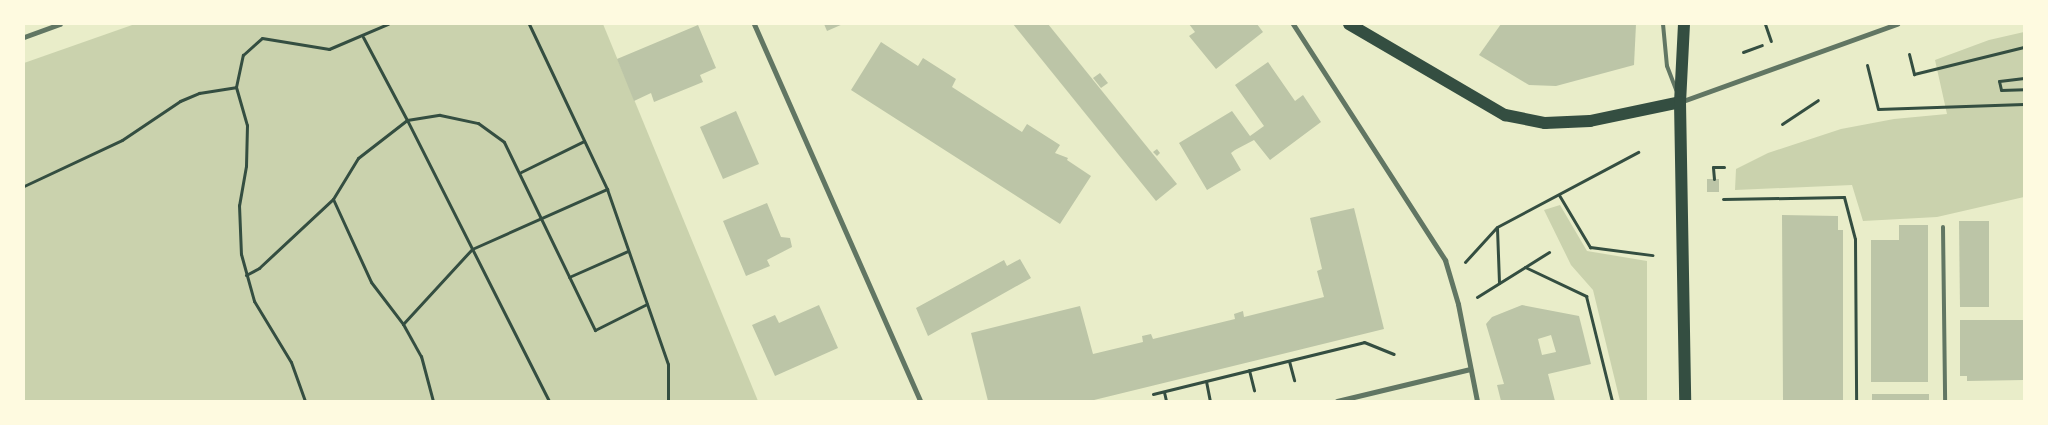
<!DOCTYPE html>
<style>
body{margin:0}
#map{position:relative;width:2048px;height:425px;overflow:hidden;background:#e9edc9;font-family:"Open Sans",sans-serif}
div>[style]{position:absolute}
.green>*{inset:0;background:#cad2ad}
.building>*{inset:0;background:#bcc5a7}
.path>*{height:3px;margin:-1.5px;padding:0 1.5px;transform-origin:1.5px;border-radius:1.5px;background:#344e41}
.service>*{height:4px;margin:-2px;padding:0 2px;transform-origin:2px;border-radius:2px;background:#617663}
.minor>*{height:5px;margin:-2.5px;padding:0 2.5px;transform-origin:2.5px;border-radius:2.5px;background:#617663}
.primary>*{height:12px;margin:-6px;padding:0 6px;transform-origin:6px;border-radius:6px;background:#344e41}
span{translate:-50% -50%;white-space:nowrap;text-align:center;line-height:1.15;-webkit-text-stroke:5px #fefae0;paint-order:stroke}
.frame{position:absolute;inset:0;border:25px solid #fefae0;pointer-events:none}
</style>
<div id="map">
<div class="green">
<i style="clip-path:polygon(135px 24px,603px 24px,758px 401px,24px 401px,24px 63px)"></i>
<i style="clip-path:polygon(2024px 32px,2024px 197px,1937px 217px,1863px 221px,1852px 185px,1735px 190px,1736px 169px,1768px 153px,1841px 129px,1894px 119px,1947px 114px,1935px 60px,1989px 40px)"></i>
<i style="clip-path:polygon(1560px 205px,1587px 251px,1647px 261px,1647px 401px,1620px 401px,1593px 290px,1571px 265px,1544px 210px)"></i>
</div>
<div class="building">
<i style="clip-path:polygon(824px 24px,843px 24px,827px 31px)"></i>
<i style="clip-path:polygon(1013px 24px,1048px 24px,1177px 184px,1156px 201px)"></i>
<i style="clip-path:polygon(1189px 24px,1257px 24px,1263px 32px,1216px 69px,1189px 36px,1195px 32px)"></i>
<i style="clip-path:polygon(1501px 24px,1636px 24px,1634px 65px,1556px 86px,1529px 85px,1479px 55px)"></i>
<i style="clip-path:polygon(698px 25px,716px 68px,700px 75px,703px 82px,654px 102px,651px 93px,634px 101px,617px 59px)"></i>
<i style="clip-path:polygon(881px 42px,918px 66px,923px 58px,956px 79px,952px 87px,1022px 132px,1027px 124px,1060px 145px,1055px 153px,1068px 158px,1067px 160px,1091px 176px,1060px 224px,851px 90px)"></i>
<i style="clip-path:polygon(1268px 62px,1295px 101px,1303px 95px,1321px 122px,1270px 160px,1254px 140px,1235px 150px,1231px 153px,1241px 170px,1207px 190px,1179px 143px,1232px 111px,1250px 136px,1264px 126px,1235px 85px)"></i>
<i style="clip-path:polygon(1100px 73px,1108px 83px,1101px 88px,1093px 78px)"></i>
<i style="clip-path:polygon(736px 111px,759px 164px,723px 179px,700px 127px)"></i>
<i style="clip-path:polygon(1157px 149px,1160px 153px,1157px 156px,1153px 152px)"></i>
<i style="clip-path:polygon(1707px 179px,1719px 179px,1719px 192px,1707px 192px)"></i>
<i style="clip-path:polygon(767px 203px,781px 237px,790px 238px,792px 247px,767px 260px,770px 266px,746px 276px,723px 221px)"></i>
<i style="clip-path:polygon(1354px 208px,1384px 329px,1090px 401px,988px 401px,971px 333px,1080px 306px,1093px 354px,1143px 342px,1142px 336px,1151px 334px,1153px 339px,1235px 319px,1234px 314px,1243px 311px,1244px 317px,1324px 297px,1317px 271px,1322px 269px,1310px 218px)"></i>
<i style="clip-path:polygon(1782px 215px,1838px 216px,1838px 230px,1843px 230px,1843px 401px,1783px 401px)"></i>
<i style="clip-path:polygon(1959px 221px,1989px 221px,1989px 307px,1960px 307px)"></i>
<i style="clip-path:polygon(1899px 225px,1928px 225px,1928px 382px,1871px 382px,1871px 240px,1899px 240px)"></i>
<i style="clip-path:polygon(1020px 259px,1031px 278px,928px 336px,916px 308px,1004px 260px,1007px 266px)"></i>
<i style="clip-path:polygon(819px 305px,838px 348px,775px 376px,752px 325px,775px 315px,779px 323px)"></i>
<i style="clip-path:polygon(evenodd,1522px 305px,1579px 316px,1591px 364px,1548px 374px,1555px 401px,1501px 401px,1497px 385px,1504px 384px,1486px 324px,1492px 317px,1522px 305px,1551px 335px,1556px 352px,1542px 355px,1538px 339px,1551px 335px)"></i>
<i style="clip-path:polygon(1960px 320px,2024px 320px,2024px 380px,1967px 381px,1967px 376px,1960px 376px)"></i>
<i style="clip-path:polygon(1872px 394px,1929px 394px,1929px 401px,1872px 401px)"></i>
</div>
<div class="path">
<i style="left:529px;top:24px;width:183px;rotate:64.7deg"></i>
<i style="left:607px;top:189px;width:185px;rotate:70.8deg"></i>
<i style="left:668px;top:364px;width:37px;rotate:90deg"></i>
<i style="left:1765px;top:24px;width:18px;rotate:71deg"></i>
<i style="left:363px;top:37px;width:94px;rotate:62.1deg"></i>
<i style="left:407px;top:120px;width:62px;rotate:142.2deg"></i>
<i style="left:358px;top:158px;width:48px;rotate:121.4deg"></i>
<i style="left:333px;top:199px;width:91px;rotate:65.4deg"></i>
<i style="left:371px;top:282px;width:53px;rotate:52.7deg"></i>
<i style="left:403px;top:324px;width:37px;rotate:61deg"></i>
<i style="left:421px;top:356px;width:47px;rotate:75.1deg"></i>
<i style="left:1743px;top:52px;width:20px;rotate:-20deg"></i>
<i style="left:1909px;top:54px;width:21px;rotate:76deg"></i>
<i style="left:1914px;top:74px;width:113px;rotate:-13.8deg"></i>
<i style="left:1867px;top:65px;width:45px;rotate:76deg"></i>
<i style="left:1878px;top:109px;width:146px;rotate:-2deg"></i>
<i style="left:2024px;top:78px;width:25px;rotate:173deg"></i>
<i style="left:1999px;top:81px;width:9px;rotate:77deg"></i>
<i style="left:2001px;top:90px;width:23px;rotate:-2deg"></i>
<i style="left:236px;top:87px;width:33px;rotate:-78deg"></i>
<i style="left:243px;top:55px;width:25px;rotate:-42deg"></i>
<i style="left:262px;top:38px;width:68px;rotate:9.3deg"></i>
<i style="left:329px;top:49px;width:64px;rotate:-23deg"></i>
<i style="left:1782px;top:124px;width:43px;rotate:-33.7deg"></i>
<i style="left:521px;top:172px;width:70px;rotate:-26.2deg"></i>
<i style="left:1714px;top:179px;width:12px;rotate:-95deg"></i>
<i style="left:1713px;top:167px;width:11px"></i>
<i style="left:24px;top:186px;width:108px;rotate:-25.1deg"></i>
<i style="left:122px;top:140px;width:70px;rotate:-33.9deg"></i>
<i style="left:180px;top:101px;width:21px;rotate:-23deg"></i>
<i style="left:199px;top:93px;width:37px;rotate:-9deg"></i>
<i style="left:236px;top:87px;width:40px;rotate:74deg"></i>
<i style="left:247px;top:125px;width:41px;rotate:91.4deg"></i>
<i style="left:246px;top:166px;width:40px;rotate:100deg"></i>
<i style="left:239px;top:205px;width:49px;rotate:87.7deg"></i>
<i style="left:241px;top:254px;width:49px;rotate:74.5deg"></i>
<i style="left:254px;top:301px;width:71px;rotate:58.8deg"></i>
<i style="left:291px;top:362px;width:41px;rotate:70.3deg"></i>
<i style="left:1559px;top:195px;width:61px;rotate:59.2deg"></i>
<i style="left:1590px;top:247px;width:63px;rotate:7.4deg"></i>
<i style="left:1723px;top:199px;width:121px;rotate:-0.9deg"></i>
<i style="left:1844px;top:197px;width:43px;rotate:75.3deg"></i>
<i style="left:1855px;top:239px;width:162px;rotate:89.6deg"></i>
<i style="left:1497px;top:228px;width:55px;rotate:87.9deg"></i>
<i style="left:1465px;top:262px;width:47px;rotate:-47.6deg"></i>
<i style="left:1497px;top:227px;width:160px;rotate:-28deg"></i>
<i style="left:1525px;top:267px;width:68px;rotate:25.4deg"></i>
<i style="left:1586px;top:296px;width:108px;rotate:76.1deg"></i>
<i style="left:246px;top:275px;width:15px;rotate:-28deg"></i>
<i style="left:259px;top:268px;width:101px;rotate:-43deg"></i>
<i style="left:569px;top:277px;width:64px;rotate:-23.8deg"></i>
<i style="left:1477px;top:297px;width:85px;rotate:-32deg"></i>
<i style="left:403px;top:324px;width:102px;rotate:-47.4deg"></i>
<i style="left:472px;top:249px;width:148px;rotate:-24deg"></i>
<i style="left:1289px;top:361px;width:20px;rotate:75deg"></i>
<i style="left:1249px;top:370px;width:21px;rotate:76deg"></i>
<i style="left:1206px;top:381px;width:20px;rotate:79deg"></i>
<i style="left:1164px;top:392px;width:9px;rotate:77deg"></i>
<i style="left:1153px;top:394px;width:217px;rotate:-13.8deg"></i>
<i style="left:1364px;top:342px;width:32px;rotate:22deg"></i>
<i style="left:549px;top:401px;width:315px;rotate:-116.8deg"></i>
<i style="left:407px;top:120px;width:33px;rotate:-9deg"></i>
<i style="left:440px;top:115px;width:39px;rotate:12deg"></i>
<i style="left:478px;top:123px;width:32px;rotate:36deg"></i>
<i style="left:504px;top:142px;width:209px;rotate:64.2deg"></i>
<i style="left:595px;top:330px;width:58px;rotate:-26.6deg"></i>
</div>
<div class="service">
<i style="left:1663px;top:24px;width:42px;rotate:84.6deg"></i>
<i style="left:1667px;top:66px;width:26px;rotate:69deg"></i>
<i style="left:1943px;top:227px;width:174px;rotate:89.3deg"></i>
</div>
<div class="minor">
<i style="left:754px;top:24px;width:412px;rotate:66.2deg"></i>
<i style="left:1293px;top:24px;width:281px;rotate:57.2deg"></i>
<i style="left:1445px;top:260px;width:46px;rotate:73.5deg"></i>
<i style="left:1458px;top:304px;width:99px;rotate:78.9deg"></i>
<i style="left:24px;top:37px;width:38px;rotate:-20deg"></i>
<i style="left:1680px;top:102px;width:231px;rotate:-19.8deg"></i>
<i style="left:1337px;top:401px;width:137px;rotate:-13.5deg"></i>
</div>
<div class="primary">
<i style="left:1349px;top:24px;width:181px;rotate:30.3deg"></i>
<i style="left:1505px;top:115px;width:41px;rotate:11.3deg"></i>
<i style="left:1545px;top:123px;width:45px;rotate:-2.5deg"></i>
<i style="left:1590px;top:121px;width:92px;rotate:-11.9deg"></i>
<i style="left:1684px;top:24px;width:78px;rotate:92.9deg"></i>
<i style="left:1680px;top:102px;width:299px;rotate:89deg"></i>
</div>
<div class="frame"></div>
</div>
